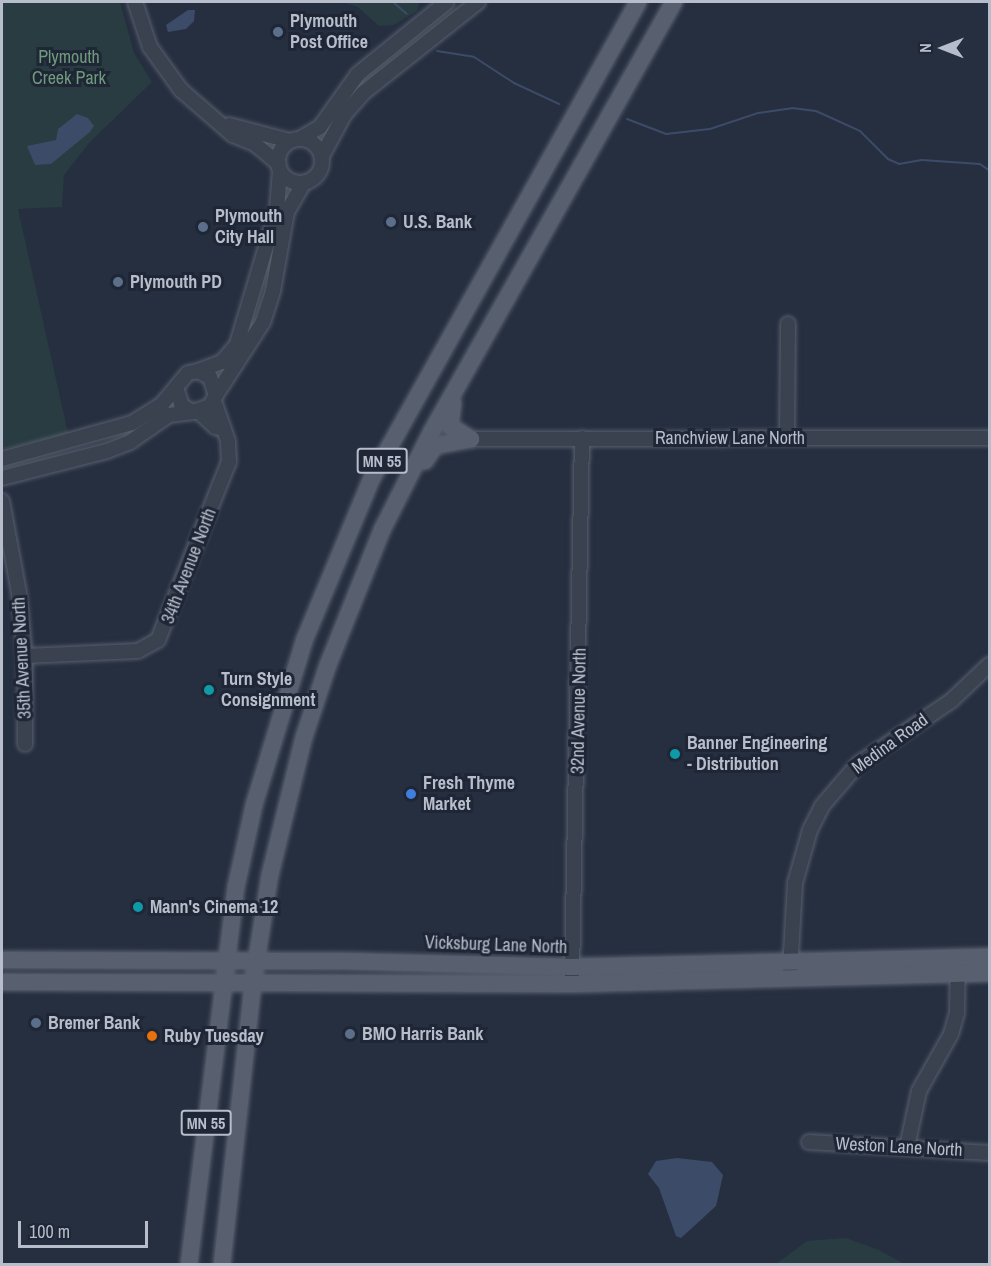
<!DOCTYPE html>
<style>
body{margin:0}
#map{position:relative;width:991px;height:1266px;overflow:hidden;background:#262f40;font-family:"Archivo Narrow",sans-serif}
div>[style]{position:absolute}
.green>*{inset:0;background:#283c41}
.water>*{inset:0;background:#3c4b68}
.stream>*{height:2px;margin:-1px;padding:0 1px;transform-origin:1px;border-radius:1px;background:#3c4b68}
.roads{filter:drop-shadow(0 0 2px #585f6d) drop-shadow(0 0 2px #585f6d)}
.minor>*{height:14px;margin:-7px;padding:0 7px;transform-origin:7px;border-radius:7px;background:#3a4250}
.minor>.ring{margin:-7px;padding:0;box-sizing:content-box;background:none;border:14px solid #3a4250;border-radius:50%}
.major>*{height:16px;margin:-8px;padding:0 8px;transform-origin:8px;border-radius:8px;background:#586070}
.dots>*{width:16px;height:16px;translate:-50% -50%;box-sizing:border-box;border:3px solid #1f2635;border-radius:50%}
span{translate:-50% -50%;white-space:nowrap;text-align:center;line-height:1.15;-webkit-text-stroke:6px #1f2635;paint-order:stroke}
.shield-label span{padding:2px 4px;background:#1f2635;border:2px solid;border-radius:4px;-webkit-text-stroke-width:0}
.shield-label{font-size:16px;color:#b7bdca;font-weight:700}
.poi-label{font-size:18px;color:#b7bdca;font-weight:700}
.left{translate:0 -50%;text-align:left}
.park-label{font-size:18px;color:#6f9a7c}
.street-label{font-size:18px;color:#b7bdca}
.frame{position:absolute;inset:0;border:3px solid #b7bdca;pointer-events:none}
.north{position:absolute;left:913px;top:18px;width:60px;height:60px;-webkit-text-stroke:4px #1f2635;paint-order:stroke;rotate:270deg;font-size:16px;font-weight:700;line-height:24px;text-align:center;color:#b7bdca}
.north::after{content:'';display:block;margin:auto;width:21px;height:27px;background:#b7bdca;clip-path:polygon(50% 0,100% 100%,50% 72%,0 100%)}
.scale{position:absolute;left:18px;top:1221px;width:130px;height:27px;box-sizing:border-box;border:3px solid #b7bdca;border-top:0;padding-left:8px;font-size:18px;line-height:21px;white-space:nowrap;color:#b7bdca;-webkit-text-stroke:4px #1f2635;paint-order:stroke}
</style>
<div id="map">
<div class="green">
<i style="clip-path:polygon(2px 2px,120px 2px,134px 53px,152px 82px,89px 143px,64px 175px,62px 207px,18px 209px,68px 433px,2px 449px)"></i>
<i style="clip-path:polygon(343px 2px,420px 2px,417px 11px,394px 25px,379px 26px,358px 7px)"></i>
<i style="clip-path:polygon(846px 1238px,879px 1250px,904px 1264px,776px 1264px,807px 1241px)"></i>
</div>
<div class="water">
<i style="clip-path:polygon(188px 10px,195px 10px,194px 21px,186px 29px,168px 32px,166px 25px)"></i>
<i style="clip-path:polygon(77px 114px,88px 118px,94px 126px,90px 132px,51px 164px,35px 165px,27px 146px,56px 140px,58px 129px)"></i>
<i style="clip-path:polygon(677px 1158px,712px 1162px,723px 1175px,716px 1206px,681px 1238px,676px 1236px,659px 1188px,648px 1174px,656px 1161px)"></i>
</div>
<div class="stream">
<i style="left:393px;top:2px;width:18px;rotate:41deg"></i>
<i style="left:437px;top:51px;width:37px;rotate:9deg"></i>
<i style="left:474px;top:57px;width:48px;rotate:33deg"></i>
<i style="left:514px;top:83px;width:50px;rotate:25deg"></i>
<i style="left:627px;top:119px;width:42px;rotate:21deg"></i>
<i style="left:666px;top:134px;width:44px;rotate:-6.5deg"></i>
<i style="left:710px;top:129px;width:51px;rotate:-18.4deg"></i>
<i style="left:758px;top:113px;width:34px;rotate:-8deg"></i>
<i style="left:792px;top:108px;width:24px;rotate:7deg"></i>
<i style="left:816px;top:111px;width:48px;rotate:24.4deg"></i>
<i style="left:860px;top:131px;width:40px;rotate:45deg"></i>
<i style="left:888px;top:159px;width:12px;rotate:24deg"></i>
<i style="left:899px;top:164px;width:23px;rotate:-10deg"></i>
<i style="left:922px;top:160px;width:58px;rotate:3.9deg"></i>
<i style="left:980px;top:164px;width:12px;rotate:35deg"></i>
</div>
<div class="roads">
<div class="minor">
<i style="left:135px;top:2px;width:47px;rotate:71.6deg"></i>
<i style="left:150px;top:47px;width:53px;rotate:54.2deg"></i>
<i style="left:181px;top:90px;width:69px;rotate:40.9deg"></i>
<i style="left:233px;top:135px;width:24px;rotate:22deg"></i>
<i style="left:255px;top:144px;width:31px;rotate:40deg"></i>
<i style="left:229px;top:125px;width:63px;rotate:14.7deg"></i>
<i style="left:301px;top:138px;width:22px;rotate:-30deg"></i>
<i style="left:320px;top:127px;width:65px;rotate:-54.4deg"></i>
<i style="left:358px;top:74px;width:114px;rotate:-39deg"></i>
<i class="ring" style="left:278px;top:139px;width:30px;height:30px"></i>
<i style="left:322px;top:156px;width:47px;rotate:-61.8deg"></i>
<i style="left:344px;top:115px;width:29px;rotate:-49deg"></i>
<i style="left:363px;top:93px;width:147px;rotate:-38.4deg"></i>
<i style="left:198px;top:371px;width:26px;rotate:-21deg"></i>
<i style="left:222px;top:362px;width:23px;rotate:-50deg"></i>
<i style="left:237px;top:344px;width:140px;rotate:-73.4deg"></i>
<i style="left:277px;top:210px;width:40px;rotate:-85.7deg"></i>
<i style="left:216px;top:395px;width:87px;rotate:-57.2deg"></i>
<i style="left:263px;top:322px;width:33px;rotate:-72deg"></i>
<i style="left:273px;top:291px;width:80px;rotate:-80deg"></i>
<i style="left:287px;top:212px;width:34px;rotate:-60deg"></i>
<i style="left:199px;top:412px;width:22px;rotate:43deg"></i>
<i style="left:215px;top:427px;width:9px;rotate:13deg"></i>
<i style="left:787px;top:438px;width:114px;rotate:-89.5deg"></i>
<i style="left:471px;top:439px;width:519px;rotate:-0.11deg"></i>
<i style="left:2px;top:459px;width:135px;rotate:-15.5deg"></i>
<i style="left:132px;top:423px;width:36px;rotate:-32deg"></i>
<i style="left:162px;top:404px;width:40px;rotate:-50deg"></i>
<i style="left:188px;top:373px;width:10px;rotate:-11deg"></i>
<i style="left:198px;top:371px;width:13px;rotate:27deg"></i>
<i style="left:210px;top:377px;width:19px;rotate:72deg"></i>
<i style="left:216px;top:395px;width:13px;rotate:119deg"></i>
<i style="left:210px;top:406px;width:18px;rotate:161deg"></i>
<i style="left:193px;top:412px;width:13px;rotate:-151deg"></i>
<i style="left:182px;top:406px;width:19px;rotate:-108deg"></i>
<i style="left:2px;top:478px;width:108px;rotate:-14.4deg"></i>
<i style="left:107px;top:451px;width:25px;rotate:-21deg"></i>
<i style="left:130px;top:442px;width:47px;rotate:-34.7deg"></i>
<i style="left:169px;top:415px;width:23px;rotate:-7deg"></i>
<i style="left:2px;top:501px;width:94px;rotate:79.5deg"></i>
<i style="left:19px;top:593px;width:63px;rotate:84.6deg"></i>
<i style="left:25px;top:656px;width:88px;rotate:90deg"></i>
<i style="left:25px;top:656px;width:113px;rotate:-2.5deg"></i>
<i style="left:138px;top:651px;width:23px;rotate:-29deg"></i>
<i style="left:158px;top:640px;width:192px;rotate:-68.3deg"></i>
<i style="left:229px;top:462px;width:21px;rotate:-93deg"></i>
<i style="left:228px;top:441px;width:42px;rotate:-109.3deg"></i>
<i style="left:790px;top:971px;width:88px;rotate:-86.7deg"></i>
<i style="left:795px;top:883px;width:55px;rotate:-74.2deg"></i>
<i style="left:810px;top:830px;width:27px;rotate:-63deg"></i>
<i style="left:822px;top:806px;width:55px;rotate:-49.4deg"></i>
<i style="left:858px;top:764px;width:114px;rotate:-34.2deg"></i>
<i style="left:952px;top:700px;width:52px;rotate:-43.5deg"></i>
<i style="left:572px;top:976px;width:538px;rotate:-88.94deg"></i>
<i style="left:809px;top:1142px;width:181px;rotate:3.5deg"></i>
<i style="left:907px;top:1147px;width:57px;rotate:-77.9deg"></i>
<i style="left:919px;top:1091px;width:65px;rotate:-60.7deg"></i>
<i style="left:951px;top:1034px;width:22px;rotate:-74deg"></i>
<i style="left:957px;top:1013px;width:39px;rotate:-89deg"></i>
</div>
<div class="major">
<i style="left:453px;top:403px;width:23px;rotate:97deg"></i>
<i style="left:450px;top:426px;width:25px;rotate:32deg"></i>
<i style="left:425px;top:461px;width:18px;rotate:-56deg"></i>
<i style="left:435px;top:446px;width:37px;rotate:-11deg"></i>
<i style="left:2px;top:960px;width:337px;rotate:0.2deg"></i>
<i style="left:339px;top:961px;width:233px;rotate:1.5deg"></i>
<i style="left:572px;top:967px;width:418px;rotate:-1.4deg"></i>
<i style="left:2px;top:982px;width:570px;rotate:0.2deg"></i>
<i style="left:572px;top:984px;width:418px;rotate:-1.5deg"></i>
<i style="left:189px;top:1264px;width:380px;rotate:-82.9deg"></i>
<i style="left:236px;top:887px;width:84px;rotate:-77.6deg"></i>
<i style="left:254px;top:805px;width:171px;rotate:-73deg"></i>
<i style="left:304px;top:641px;width:177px;rotate:-67.4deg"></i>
<i style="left:372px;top:478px;width:545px;rotate:-60.8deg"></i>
<i style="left:222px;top:1264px;width:284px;rotate:-83.7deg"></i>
<i style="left:253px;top:982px;width:108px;rotate:-81deg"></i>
<i style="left:270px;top:875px;width:142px;rotate:-76.2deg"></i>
<i style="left:304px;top:737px;width:76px;rotate:-71.6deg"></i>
<i style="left:328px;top:665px;width:145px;rotate:-68.2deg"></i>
<i style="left:382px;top:530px;width:111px;rotate:-63.2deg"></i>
<i style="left:432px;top:431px;width:493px;rotate:-60.6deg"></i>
</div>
</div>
<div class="dots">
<i style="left:278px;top:32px;background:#5c6f8a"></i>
<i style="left:391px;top:222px;background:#5c6f8a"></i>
<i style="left:203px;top:227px;background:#5c6f8a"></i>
<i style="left:118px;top:282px;background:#5c6f8a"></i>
<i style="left:209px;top:690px;background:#0f9aa8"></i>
<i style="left:675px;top:754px;background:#0f9aa8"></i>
<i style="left:411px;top:794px;background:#3f7fe0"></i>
<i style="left:138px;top:907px;background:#0f9aa8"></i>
<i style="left:36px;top:1023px;background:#5c6f8a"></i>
<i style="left:350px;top:1034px;background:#5c6f8a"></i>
<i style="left:152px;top:1036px;background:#e8710a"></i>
</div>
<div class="shield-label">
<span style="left:382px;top:461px">MN 55</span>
<span style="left:206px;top:1123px">MN 55</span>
</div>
<div class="poi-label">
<span class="left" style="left:290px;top:32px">Plymouth<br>Post Office</span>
<span class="left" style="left:215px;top:227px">Plymouth<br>City Hall</span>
<span class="left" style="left:403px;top:222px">U.S. Bank</span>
<span class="left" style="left:130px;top:282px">Plymouth PD</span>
<span class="left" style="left:221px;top:690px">Turn Style<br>Consignment</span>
<span class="left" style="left:687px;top:754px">Banner Engineering<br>- Distribution</span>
<span class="left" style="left:423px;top:794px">Fresh Thyme<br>Market</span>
<span class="left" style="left:150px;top:907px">Mann's Cinema 12</span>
<span class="left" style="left:48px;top:1023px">Bremer Bank</span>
<span class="left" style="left:362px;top:1034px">BMO Harris Bank</span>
<span class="left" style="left:164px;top:1036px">Ruby Tuesday</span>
</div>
<div class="park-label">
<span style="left:69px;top:68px">Plymouth<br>Creek Park</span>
</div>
<div class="street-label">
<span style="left:730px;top:438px">Ranchview Lane North</span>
<span style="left:189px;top:566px;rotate:-69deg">34th Avenue North</span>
<span style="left:22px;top:658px;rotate:-93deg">35th Avenue North</span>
<span style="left:579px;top:711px;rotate:-89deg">32nd Avenue North</span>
<span style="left:890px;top:744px;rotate:-36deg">Medina Road</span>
<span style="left:496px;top:945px;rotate:2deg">Vicksburg Lane North</span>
<span style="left:899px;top:1147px;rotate:3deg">Weston Lane North</span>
</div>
<div class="frame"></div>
<div class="north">N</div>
<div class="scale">100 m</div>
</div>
